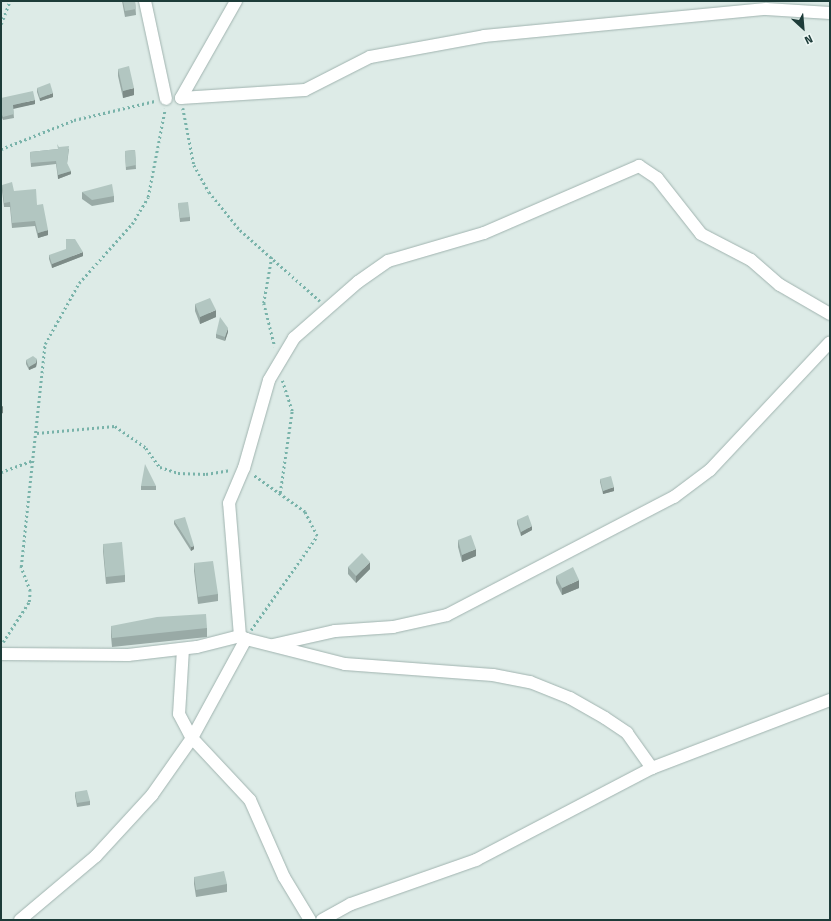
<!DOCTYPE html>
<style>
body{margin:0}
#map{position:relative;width:831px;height:921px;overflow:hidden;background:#ddebe7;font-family:"Fira Sans",sans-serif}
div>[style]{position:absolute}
.path>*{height:2.5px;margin-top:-1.25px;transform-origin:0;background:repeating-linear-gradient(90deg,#79b3aa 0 2px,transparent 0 5px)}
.roads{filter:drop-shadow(0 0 1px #a0b3af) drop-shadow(0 0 1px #a0b3af)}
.minor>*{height:12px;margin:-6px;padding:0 6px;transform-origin:6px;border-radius:6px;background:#fff}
.wall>*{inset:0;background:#99aaa6}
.shaded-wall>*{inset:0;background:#7d8b87}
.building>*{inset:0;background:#b2c6c1}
span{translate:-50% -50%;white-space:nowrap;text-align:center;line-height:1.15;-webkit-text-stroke:3px #edf7f4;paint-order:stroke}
.frame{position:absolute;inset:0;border:2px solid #1d3c39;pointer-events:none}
.north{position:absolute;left:783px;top:8px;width:40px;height:40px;-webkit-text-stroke:3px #edf7f4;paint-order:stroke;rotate:154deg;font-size:11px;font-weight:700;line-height:16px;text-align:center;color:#1d3c39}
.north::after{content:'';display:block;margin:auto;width:14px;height:18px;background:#1d3c39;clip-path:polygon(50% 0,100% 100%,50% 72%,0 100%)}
</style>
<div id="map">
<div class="path">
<i style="left:1px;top:24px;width:25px;rotate:-69deg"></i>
<i style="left:183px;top:108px;width:58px;rotate:79.1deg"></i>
<i style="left:194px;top:165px;width:31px;rotate:61deg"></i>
<i style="left:209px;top:192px;width:49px;rotate:50.8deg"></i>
<i style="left:240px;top:230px;width:107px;rotate:41.6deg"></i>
<i style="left:1px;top:149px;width:79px;rotate:-21.7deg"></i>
<i style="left:74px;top:120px;width:83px;rotate:-13.2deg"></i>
<i style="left:272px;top:257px;width:47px;rotate:99.9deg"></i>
<i style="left:264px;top:303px;width:45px;rotate:76deg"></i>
<i style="left:37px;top:433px;width:78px;rotate:-5.1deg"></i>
<i style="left:115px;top:426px;width:38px;rotate:35deg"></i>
<i style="left:146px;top:448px;width:24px;rotate:54deg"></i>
<i style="left:160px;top:467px;width:19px;rotate:18deg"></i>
<i style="left:178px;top:473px;width:28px;rotate:2deg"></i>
<i style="left:206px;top:474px;width:25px;rotate:-9deg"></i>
<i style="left:1px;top:472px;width:35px;rotate:-20deg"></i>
<i style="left:280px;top:493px;width:83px;rotate:-81.7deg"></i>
<i style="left:292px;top:411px;width:32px;rotate:-108deg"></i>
<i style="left:251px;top:630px;width:115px;rotate:-54.9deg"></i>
<i style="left:317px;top:536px;width:27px;rotate:-117deg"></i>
<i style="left:305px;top:512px;width:64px;rotate:-144.6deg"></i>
<i style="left:3px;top:642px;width:48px;rotate:-57deg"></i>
<i style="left:29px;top:602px;width:11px;rotate:-85deg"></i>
<i style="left:30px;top:591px;width:26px;rotate:-111deg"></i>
<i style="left:21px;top:567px;width:224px;rotate:-83.9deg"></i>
<i style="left:45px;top:344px;width:70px;rotate:-60.9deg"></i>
<i style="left:79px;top:283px;width:79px;rotate:-48.1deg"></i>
<i style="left:132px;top:224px;width:31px;rotate:-59deg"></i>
<i style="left:148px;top:197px;width:90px;rotate:-79.1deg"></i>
</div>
<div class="roads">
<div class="minor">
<i style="left:145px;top:1px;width:100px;rotate:77.9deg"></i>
<i style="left:181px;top:98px;width:124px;rotate:-3.7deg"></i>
<i style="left:305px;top:90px;width:73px;rotate:-26.9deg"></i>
<i style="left:370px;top:57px;width:116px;rotate:-10.4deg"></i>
<i style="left:484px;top:36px;width:283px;rotate:-5.5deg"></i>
<i style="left:766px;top:9px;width:64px;rotate:3.6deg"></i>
<i style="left:181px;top:98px;width:112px;rotate:-60.4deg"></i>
<i style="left:246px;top:639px;width:102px;rotate:14.2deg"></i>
<i style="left:345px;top:664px;width:148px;rotate:4.3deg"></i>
<i style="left:493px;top:675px;width:38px;rotate:11deg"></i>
<i style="left:530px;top:682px;width:43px;rotate:21.8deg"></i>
<i style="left:570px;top:698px;width:40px;rotate:29.7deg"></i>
<i style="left:605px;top:718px;width:27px;rotate:34deg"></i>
<i style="left:627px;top:733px;width:43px;rotate:54.5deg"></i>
<i style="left:273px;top:645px;width:64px;rotate:-12.7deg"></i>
<i style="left:335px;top:631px;width:58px;rotate:-3.9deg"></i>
<i style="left:393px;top:627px;width:55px;rotate:-12.5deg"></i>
<i style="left:447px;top:615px;width:256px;rotate:-27.5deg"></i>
<i style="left:674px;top:497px;width:45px;rotate:-36.9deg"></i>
<i style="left:710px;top:470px;width:175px;rotate:-46.8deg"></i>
<i style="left:183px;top:649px;width:65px;rotate:93.5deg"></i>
<i style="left:179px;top:714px;width:27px;rotate:62deg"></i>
<i style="left:192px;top:738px;width:113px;rotate:-61.4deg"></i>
<i style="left:246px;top:639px;width:7px;rotate:-153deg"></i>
<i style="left:240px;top:636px;width:133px;rotate:-94.7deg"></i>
<i style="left:229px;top:503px;width:38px;rotate:-67deg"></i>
<i style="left:244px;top:468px;width:91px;rotate:-74.1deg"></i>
<i style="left:269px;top:380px;width:49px;rotate:-59.2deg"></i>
<i style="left:294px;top:338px;width:85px;rotate:-41.2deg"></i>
<i style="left:358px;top:282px;width:37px;rotate:-35deg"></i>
<i style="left:388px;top:261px;width:100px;rotate:-16.3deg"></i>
<i style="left:484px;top:233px;width:169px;rotate:-23.4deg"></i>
<i style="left:639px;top:166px;width:22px;rotate:34deg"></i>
<i style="left:657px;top:178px;width:71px;rotate:51.8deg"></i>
<i style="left:701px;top:234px;width:56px;rotate:27.5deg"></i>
<i style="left:751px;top:260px;width:38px;rotate:41deg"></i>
<i style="left:780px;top:285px;width:58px;rotate:30.1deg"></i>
<i style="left:1px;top:654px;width:127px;rotate:0.5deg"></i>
<i style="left:128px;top:655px;width:69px;rotate:-6.6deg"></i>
<i style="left:197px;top:647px;width:44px;rotate:-14.3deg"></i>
<i style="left:20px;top:920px;width:99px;rotate:-40.1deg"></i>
<i style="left:96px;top:856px;width:83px;rotate:-47.4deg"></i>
<i style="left:152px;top:795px;width:70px;rotate:-54.9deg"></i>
<i style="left:192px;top:738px;width:85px;rotate:46.9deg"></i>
<i style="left:250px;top:800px;width:84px;rotate:66.2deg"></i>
<i style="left:284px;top:877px;width:50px;rotate:58.8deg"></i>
<i style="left:322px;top:920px;width:33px;rotate:-29deg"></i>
<i style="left:351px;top:904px;width:133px;rotate:-19.4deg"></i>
<i style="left:476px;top:860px;width:199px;rotate:-27.6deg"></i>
<i style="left:652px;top:768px;width:191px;rotate:-20.9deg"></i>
</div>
</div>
<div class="wall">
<i style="clip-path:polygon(122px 1px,135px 1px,136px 15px,125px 17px)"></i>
<i style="clip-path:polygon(118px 69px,134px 95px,123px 98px,118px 76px)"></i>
<i style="clip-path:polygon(37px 88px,53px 97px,40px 101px,37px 92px)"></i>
<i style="clip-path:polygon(1px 98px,35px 104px,13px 108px,14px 118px,3px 120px,1px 116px)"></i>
<i style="clip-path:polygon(59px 147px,69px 149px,67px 164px,71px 174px,58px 179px,56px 164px,31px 167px,30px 152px,58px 149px)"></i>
<i style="clip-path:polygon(135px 150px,136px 169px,126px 170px,125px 151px)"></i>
<i style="clip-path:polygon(2px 185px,37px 205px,48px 235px,38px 238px,35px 226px,12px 228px,10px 207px,4px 207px,2px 190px)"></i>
<i style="clip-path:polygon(82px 192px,114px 196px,114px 202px,92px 206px,82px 199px)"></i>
<i style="clip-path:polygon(178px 203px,190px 217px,190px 221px,180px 222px)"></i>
<i style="clip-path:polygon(49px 255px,83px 256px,52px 268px,49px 259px)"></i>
<i style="clip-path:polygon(195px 304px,216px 317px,200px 324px,195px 311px)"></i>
<i style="clip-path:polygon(228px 332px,225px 341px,216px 338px,216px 334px)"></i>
<i style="clip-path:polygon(26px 360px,37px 362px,36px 367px,29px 370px,26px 364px)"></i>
<i style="clip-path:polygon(600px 479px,614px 491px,603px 494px,600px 482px)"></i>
<i style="clip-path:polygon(141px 486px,156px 486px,156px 490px,141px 490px)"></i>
<i style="clip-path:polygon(174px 520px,194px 549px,191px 551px,174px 524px)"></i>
<i style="clip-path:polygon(517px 520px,532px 530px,521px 536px,517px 524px)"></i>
<i style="clip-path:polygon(458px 540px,476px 556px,462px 562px,458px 547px)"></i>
<i style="clip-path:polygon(103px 544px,125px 575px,125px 582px,106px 584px,103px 551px)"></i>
<i style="clip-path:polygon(194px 563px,218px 594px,218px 601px,198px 604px,194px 571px)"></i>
<i style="clip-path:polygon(348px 567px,370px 569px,356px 583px,348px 574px)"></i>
<i style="clip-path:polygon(556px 576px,579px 588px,562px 595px,556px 583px)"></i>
<i style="clip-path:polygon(111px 626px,207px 628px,207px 637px,112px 647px,111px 636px)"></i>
<i style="clip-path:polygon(75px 792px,90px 801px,90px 805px,77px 807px,75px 796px)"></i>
<i style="clip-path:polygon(194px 877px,227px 884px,227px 892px,196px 897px,194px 884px)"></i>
</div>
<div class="shaded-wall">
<i style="clip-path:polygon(134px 88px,134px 95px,123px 98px,123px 91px)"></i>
<i style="clip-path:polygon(53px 93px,53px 97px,40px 101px,40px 98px)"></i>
<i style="clip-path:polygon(35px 100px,35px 104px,13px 109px,13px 105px)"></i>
<i style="clip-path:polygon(71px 171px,71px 174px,58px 179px,58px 175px)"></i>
<i style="clip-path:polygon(48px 230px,48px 235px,38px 238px,38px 233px)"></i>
<i style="clip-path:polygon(83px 252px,83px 256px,52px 268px,52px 264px)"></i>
<i style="clip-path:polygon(216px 310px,216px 317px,200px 324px,200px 317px)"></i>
<i style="clip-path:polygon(228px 328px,228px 332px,225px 341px,225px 337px)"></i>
<i style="clip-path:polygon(37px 359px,37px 362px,36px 367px,29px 370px,29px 367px)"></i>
<i style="clip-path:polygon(3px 406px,3px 413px,1px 414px,1px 407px)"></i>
<i style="clip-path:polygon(614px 487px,614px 491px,603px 494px,603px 491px)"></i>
<i style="clip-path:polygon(532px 526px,532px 530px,521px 536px,521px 532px)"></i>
<i style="clip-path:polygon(194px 546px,194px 549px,191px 551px,191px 547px)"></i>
<i style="clip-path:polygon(476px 549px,476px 556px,462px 562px,462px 555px)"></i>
<i style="clip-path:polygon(370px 562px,370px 569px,356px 583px,356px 576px)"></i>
<i style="clip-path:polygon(579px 580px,579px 588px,562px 595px,562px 588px)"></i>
</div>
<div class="building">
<i style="clip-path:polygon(123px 1px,135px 1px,136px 9px,125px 11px)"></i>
<i style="clip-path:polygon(129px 66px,134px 88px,123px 91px,118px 69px)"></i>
<i style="clip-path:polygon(50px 83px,53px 93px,40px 98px,37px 88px)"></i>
<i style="clip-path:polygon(33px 91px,35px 100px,13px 105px,14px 114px,3px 117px,1px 113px,1px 98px)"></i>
<i style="clip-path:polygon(57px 144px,59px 147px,69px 146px,67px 163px,71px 171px,58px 175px,56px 161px,31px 163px,30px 152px,58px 149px)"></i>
<i style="clip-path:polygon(135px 150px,136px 165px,126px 167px,125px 151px)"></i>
<i style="clip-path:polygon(12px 182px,14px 191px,36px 189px,37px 205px,43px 204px,48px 230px,38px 233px,35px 221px,12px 223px,10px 202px,4px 203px,2px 185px)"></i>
<i style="clip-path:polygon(112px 184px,114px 196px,92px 200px,82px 192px)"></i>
<i style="clip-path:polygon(188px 202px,190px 217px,180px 218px,178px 203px)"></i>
<i style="clip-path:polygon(66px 239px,75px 239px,83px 252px,52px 264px,49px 255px,66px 249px)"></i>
<i style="clip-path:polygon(1px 258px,2px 265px,1px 266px)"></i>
<i style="clip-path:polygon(210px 298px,216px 310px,200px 317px,195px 304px)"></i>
<i style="clip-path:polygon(220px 317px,228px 328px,225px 337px,216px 334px)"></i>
<i style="clip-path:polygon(33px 356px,37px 359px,36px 363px,29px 367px,26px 360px)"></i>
<i style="clip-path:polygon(145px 464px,156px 486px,141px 486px)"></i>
<i style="clip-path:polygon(611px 476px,614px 487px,603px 491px,600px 479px)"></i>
<i style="clip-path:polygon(528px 515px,532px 526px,521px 532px,517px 520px)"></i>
<i style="clip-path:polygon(185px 517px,194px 546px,191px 547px,174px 520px)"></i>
<i style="clip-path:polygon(471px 535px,476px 549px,462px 555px,458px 540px)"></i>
<i style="clip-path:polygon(122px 542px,125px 575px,106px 577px,103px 544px)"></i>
<i style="clip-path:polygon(362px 553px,370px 562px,356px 576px,348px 567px)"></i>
<i style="clip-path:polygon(213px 561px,218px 594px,198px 597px,194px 563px)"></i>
<i style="clip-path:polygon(573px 567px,579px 580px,562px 588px,556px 576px)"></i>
<i style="clip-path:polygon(206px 614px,207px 628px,112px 638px,111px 626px,157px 617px)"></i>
<i style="clip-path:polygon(87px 790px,90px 801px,77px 803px,75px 792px)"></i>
<i style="clip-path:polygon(224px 871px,227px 884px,196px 890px,194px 877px)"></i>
</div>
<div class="frame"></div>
<div class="north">N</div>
</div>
